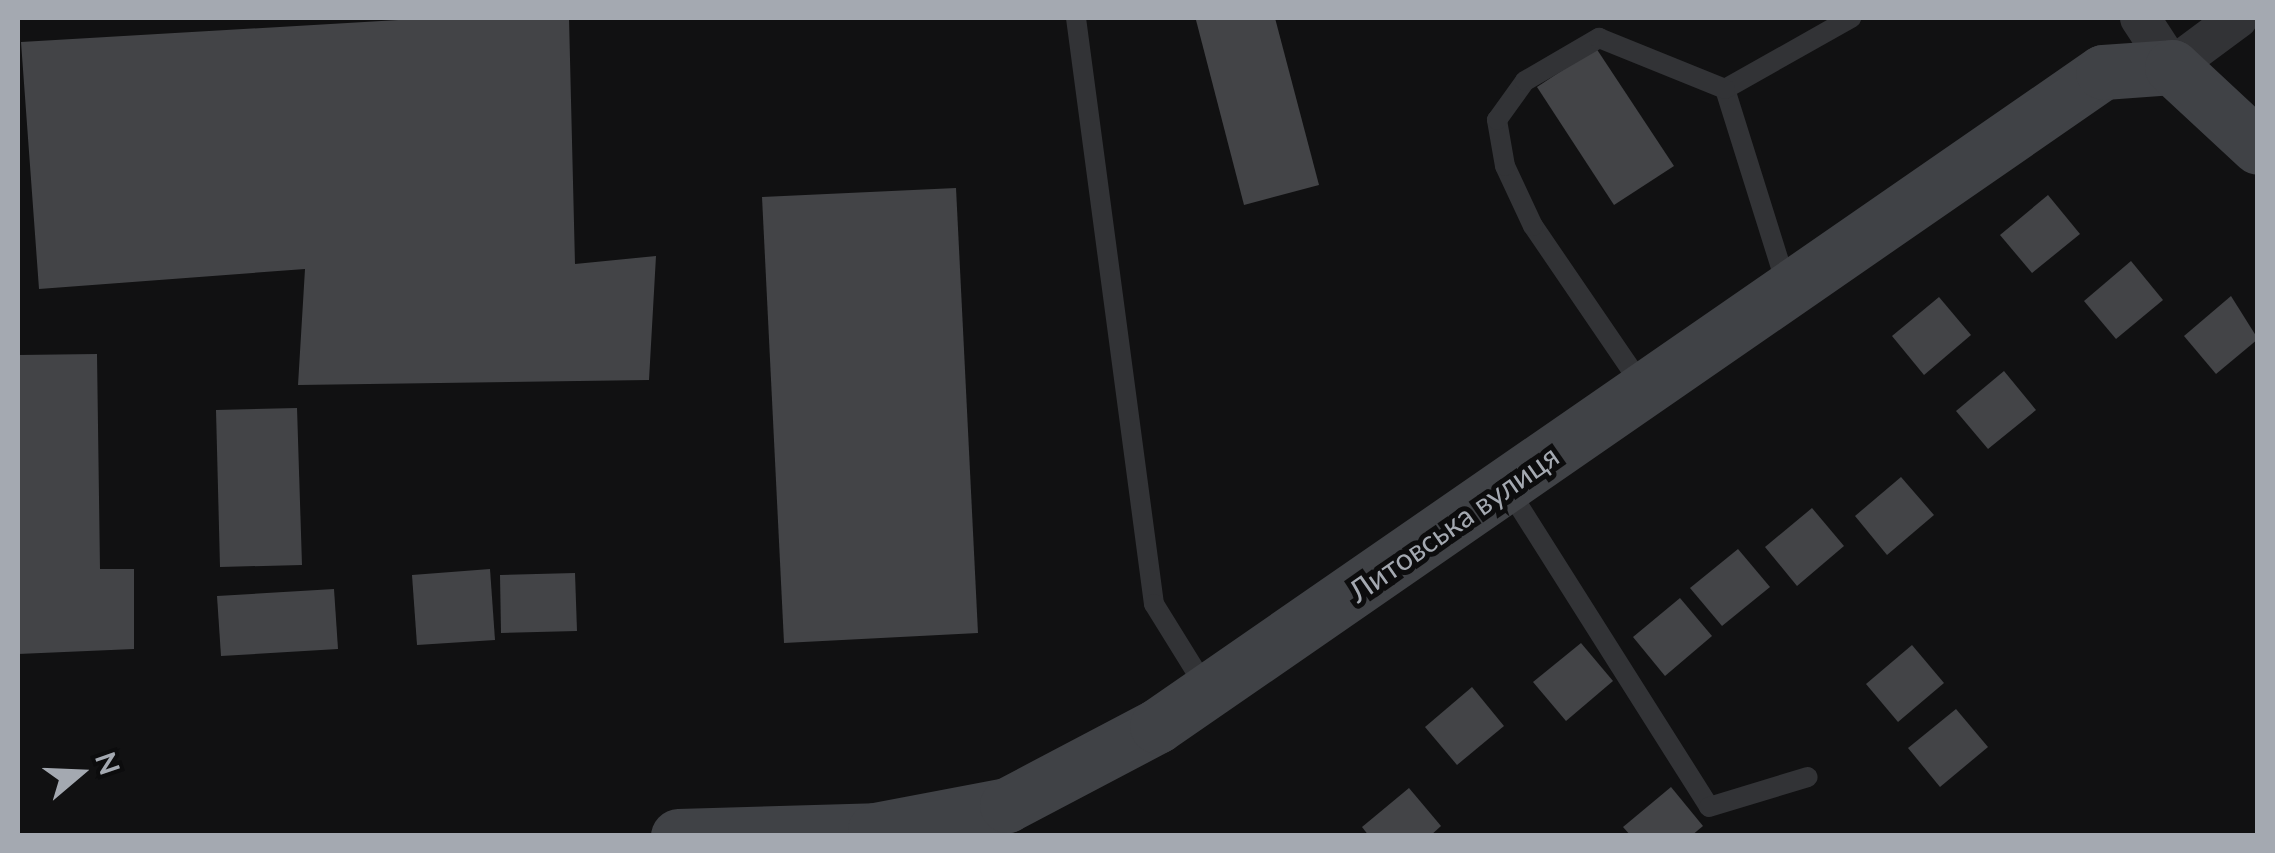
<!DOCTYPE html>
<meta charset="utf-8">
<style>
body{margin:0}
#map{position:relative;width:2275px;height:853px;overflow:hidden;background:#111112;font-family:Lato,sans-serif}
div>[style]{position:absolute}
.building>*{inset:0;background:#434447}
.lane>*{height:20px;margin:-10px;padding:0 10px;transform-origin:10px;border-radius:10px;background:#323336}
.street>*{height:40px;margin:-20px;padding:0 20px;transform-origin:20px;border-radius:20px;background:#323336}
.secondary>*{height:55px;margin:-27.5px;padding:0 27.5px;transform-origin:27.5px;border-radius:27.5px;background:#404246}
span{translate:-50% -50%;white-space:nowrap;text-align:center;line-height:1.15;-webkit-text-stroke:10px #0c0c0d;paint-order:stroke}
.street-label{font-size:30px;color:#a4a9b1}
.frame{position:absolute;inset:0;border:20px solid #a4a9b1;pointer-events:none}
.north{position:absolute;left:30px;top:723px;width:100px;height:100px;-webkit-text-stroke:8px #0c0c0d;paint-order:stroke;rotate:71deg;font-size:28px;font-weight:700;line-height:40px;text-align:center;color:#a4a9b1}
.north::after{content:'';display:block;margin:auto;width:35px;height:45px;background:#a4a9b1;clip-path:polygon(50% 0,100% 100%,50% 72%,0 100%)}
</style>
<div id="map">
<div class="building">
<i style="clip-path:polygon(432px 18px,569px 18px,575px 264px,656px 256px,649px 380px,298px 385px,305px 269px,39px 289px,21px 42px)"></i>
<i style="clip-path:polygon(1204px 18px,1275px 18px,1319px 185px,1244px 205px,1196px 20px)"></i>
<i style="clip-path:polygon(1596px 48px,1674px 166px,1614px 205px,1537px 87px)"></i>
<i style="clip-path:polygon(956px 188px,978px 633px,784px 643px,762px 197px)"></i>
<i style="clip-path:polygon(2048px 195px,2080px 234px,2032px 273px,2000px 235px)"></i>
<i style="clip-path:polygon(2131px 261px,2163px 300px,2116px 339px,2084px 301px)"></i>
<i style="clip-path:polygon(2231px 296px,2258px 339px,2216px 374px,2184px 336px)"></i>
<i style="clip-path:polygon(1939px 297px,1971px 335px,1924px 375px,1892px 336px)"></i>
<i style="clip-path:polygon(97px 354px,100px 569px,134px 569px,134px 649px,18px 654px,18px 355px)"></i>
<i style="clip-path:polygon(2004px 371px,2036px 410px,1988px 449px,1956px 411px)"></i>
<i style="clip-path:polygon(297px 408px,302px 565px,220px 567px,216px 410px)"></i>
<i style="clip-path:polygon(1901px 477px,1934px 515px,1887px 555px,1855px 516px)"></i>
<i style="clip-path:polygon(1812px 508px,1844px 546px,1797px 586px,1765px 547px)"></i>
<i style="clip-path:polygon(1738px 549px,1770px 587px,1722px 626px,1690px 588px)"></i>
<i style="clip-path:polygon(490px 569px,495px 640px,417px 645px,412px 575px)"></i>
<i style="clip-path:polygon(575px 573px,577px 631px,501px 633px,500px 575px)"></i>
<i style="clip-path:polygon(334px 589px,338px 649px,221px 656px,217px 596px)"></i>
<i style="clip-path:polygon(1680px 598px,1712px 636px,1665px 676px,1633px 637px)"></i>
<i style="clip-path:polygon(1581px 643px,1613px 681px,1566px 721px,1533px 682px)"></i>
<i style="clip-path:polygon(1912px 645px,1944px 683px,1898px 722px,1866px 684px)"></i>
<i style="clip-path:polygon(1472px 687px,1504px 726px,1457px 765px,1425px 727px)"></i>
<i style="clip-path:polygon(1956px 709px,1988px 747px,1940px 787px,1908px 748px)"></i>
<i style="clip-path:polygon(1671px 787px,1703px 826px,1691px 836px,1631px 836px,1623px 827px)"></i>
<i style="clip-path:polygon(1409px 788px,1441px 826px,1430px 836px,1369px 836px,1362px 827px)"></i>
</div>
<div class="lane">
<i style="left:1076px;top:18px;width:591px;rotate:82.42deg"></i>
<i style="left:1154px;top:604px;width:102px;rotate:58.2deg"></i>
<i style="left:1725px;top:89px;width:207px;rotate:72.6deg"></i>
<i style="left:1725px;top:89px;width:145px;rotate:-29.4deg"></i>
<i style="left:1643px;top:387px;width:195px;rotate:-124.3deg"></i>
<i style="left:1533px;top:226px;width:66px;rotate:-115deg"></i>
<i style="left:1505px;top:166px;width:47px;rotate:-99.9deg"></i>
<i style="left:1497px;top:120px;width:48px;rotate:-54.3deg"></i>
<i style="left:1525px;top:81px;width:86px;rotate:-30.2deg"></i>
<i style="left:1599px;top:38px;width:136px;rotate:22deg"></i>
<i style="left:1507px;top:487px;width:378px;rotate:57.7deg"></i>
<i style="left:1709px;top:807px;width:103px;rotate:-16.9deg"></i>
</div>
<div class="street">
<i style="left:2140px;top:18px;width:59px;rotate:56.9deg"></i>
<i style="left:2172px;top:67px;width:82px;rotate:-36.6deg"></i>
</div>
<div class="secondary">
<i style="left:678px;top:836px;width:197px;rotate:-1.7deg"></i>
<i style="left:875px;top:830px;width:134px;rotate:-10.7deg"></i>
<i style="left:1007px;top:805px;width:170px;rotate:-27.8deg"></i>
<i style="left:1157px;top:726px;width:1150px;rotate:-34.66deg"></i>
<i style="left:2103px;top:72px;width:69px;rotate:-4.1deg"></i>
<i style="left:2172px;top:67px;width:117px;rotate:42.9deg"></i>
</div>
<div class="street-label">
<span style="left:1453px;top:523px;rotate:-35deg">Литовська вулиця</span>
</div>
<div class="frame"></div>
<div class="north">N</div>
</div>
